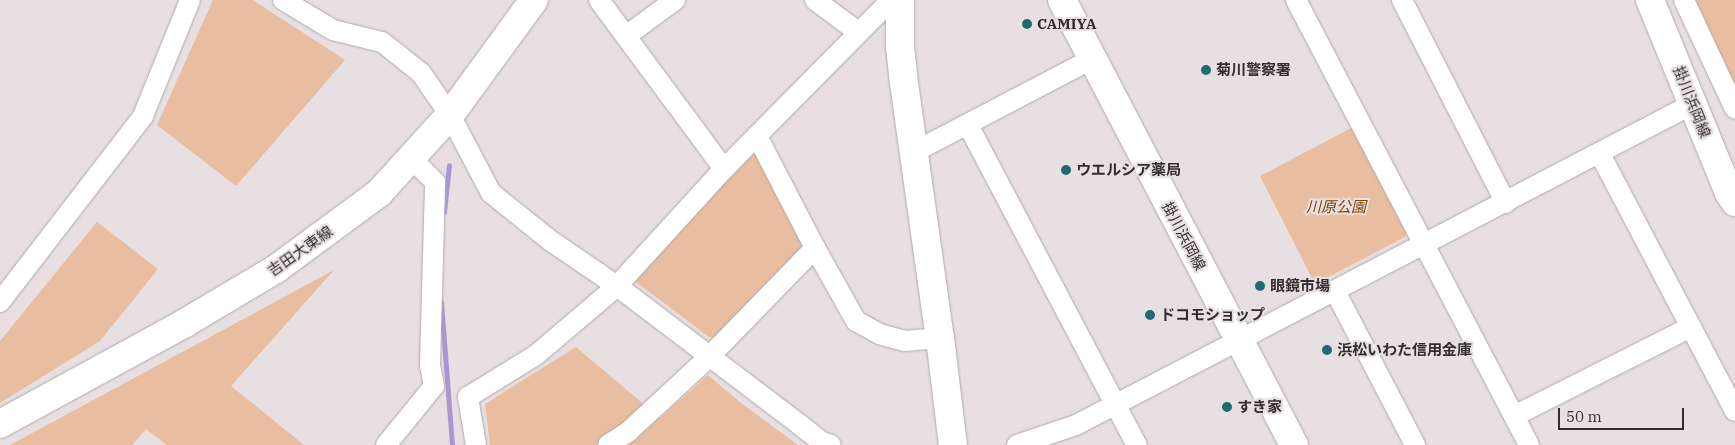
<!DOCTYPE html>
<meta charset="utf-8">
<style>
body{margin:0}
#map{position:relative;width:1735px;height:445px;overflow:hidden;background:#e7dfe1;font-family:"IBM Plex Serif","Noto Sans JP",serif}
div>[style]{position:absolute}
.green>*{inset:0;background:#e9bda0}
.stream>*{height:5px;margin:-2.5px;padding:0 2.5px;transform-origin:2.5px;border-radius:2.5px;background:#a798d1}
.roads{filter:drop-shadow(0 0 1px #b0a9ab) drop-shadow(0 0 1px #b0a9ab)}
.street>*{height:20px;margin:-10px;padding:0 10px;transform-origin:10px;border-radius:10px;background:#fff}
.secondary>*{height:28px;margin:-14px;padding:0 14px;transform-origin:14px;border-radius:14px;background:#fff}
.primary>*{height:28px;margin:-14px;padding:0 14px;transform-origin:14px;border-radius:14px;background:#fff}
.dots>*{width:14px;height:14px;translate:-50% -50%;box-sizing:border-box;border:2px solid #e7dfe1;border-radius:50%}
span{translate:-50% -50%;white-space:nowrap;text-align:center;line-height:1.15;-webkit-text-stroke:4px #e7dfe1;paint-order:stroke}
.poi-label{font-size:15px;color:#312e2f;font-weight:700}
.left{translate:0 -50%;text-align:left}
.street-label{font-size:15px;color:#312e2f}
.park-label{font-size:15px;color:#854300;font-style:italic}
.scale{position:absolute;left:1558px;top:408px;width:126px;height:22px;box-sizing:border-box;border:2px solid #312e2f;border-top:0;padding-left:6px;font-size:15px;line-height:18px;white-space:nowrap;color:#312e2f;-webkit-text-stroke:4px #e7dfe1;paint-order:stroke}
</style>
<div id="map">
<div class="green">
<i style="clip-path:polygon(213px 0,253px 0,345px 60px,236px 186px,157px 125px)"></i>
<i style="clip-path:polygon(1693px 0,1735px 0,1735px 88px)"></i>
<i style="clip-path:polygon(1353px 127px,1409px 229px,1405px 237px,1315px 284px,1260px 176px)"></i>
<i style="clip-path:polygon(752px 152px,760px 153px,804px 248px,717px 337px,709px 337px,636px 282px,634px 273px)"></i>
<i style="clip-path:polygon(97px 222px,158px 269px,100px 341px,0 403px,0 341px)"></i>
<i style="clip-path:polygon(334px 270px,231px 386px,304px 445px,167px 445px,146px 429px,132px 445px,10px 445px)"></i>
<i style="clip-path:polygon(576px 347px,660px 418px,708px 375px,741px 403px,798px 445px,490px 445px,485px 404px)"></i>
</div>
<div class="stream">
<i style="left:444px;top:212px;width:47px;rotate:-83.9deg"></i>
<i style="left:441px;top:302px;width:143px;rotate:85.6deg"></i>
</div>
<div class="roads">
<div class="street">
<i style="left:283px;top:0;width:58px;rotate:31deg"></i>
<i style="left:333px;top:30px;width:50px;rotate:13.8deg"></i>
<i style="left:382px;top:42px;width:50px;rotate:38.5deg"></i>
<i style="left:421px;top:73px;width:51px;rotate:55.4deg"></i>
<i style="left:450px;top:115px;width:88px;rotate:62.3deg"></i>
<i style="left:491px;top:193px;width:77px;rotate:38.7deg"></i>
<i style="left:551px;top:241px;width:80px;rotate:34.3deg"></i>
<i style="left:617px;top:286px;width:230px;rotate:37.2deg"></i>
<i style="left:800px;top:425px;width:28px;rotate:38deg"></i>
<i style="left:822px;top:442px;width:9px;rotate:18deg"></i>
<i style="left:599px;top:0;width:210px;rotate:53.5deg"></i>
<i style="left:815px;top:0;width:54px;rotate:36.7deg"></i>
<i style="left:1296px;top:0;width:502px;rotate:62.36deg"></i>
<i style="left:1402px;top:0;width:228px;rotate:62.9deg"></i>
<i style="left:1684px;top:0;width:120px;rotate:64.9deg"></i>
<i style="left:626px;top:36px;width:61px;rotate:-36.3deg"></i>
<i style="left:968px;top:125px;width:362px;rotate:62.2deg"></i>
<i style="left:757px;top:136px;width:126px;rotate:62.6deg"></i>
<i style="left:815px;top:248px;width:84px;rotate:60.7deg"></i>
<i style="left:856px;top:321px;width:26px;rotate:29deg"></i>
<i style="left:879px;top:334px;width:27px;rotate:15deg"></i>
<i style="left:905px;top:341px;width:35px;rotate:-5deg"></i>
<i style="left:914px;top:152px;width:201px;rotate:-27.6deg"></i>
<i style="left:1600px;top:154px;width:290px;rotate:62.3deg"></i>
<i style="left:1335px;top:291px;width:174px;rotate:62.5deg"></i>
<i style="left:0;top:302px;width:235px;rotate:-52.4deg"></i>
<i style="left:143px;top:116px;width:125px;rotate:-67.9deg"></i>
<i style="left:1514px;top:416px;width:198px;rotate:-26.7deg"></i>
<i style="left:386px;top:445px;width:76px;rotate:-50.9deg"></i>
<i style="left:434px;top:386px;width:21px;rotate:-101deg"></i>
<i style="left:430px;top:365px;width:183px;rotate:-88.4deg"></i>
<i style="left:435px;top:182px;width:34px;rotate:-135deg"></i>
<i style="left:476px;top:445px;width:49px;rotate:-99.5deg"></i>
<i style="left:468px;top:397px;width:80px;rotate:-31.7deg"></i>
<i style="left:536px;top:355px;width:106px;rotate:-40.4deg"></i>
<i style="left:617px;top:286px;width:159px;rotate:-47.6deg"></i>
<i style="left:724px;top:169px;width:238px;rotate:-45.3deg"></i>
<i style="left:608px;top:445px;width:24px;rotate:-33deg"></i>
<i style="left:628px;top:432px;width:112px;rotate:-42.8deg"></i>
<i style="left:710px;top:356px;width:151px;rotate:-45.8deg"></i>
<i style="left:1017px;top:445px;width:62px;rotate:-18.7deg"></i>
<i style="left:1076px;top:425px;width:696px;rotate:-27.49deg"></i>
</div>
<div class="secondary">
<i style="left:900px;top:0;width:46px;rotate:90deg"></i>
<i style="left:900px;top:46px;width:30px;rotate:84deg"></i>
<i style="left:903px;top:76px;width:265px;rotate:82deg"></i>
<i style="left:940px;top:338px;width:108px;rotate:83.1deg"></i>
</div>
<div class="primary">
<i style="left:1062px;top:0;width:502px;rotate:62.46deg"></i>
<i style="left:1650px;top:0;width:209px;rotate:67.7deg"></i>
<i style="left:1729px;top:193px;width:11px;rotate:56deg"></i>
<i style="left:0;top:424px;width:211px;rotate:-28.6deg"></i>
<i style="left:185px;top:323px;width:106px;rotate:-30.7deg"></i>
<i style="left:276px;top:269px;width:128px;rotate:-36.4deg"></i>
<i style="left:379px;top:193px;width:105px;rotate:-47.7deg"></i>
<i style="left:450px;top:115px;width:142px;rotate:-53.9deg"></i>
</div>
</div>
<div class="dots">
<i style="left:1027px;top:24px;background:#1f6a73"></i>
<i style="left:1206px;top:70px;background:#1f6a73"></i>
<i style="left:1066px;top:170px;background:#1f6a73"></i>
<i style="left:1260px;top:286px;background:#1f6a73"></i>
<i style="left:1150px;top:315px;background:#1f6a73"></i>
<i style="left:1327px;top:350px;background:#1f6a73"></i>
<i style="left:1227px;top:407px;background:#1f6a73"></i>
</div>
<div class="poi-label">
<span class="left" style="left:1037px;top:24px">CAMIYA</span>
<span class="left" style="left:1216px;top:70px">菊川警察署</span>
<span class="left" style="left:1076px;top:170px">ウエルシア薬局</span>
<span class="left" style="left:1270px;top:286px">眼鏡市場</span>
<span class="left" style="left:1160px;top:315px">ドコモショップ</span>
<span class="left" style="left:1337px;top:350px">浜松いわた信用金庫</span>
<span class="left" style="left:1237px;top:407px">すき家</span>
</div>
<div class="street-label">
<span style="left:1692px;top:102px;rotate:68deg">掛川浜岡線</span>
<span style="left:1184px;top:236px;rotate:62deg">掛川浜岡線</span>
<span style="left:300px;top:251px;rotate:-35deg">吉田大東線</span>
</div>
<div class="park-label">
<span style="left:1336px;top:207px">川原公園</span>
</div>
<div class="scale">50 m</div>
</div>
